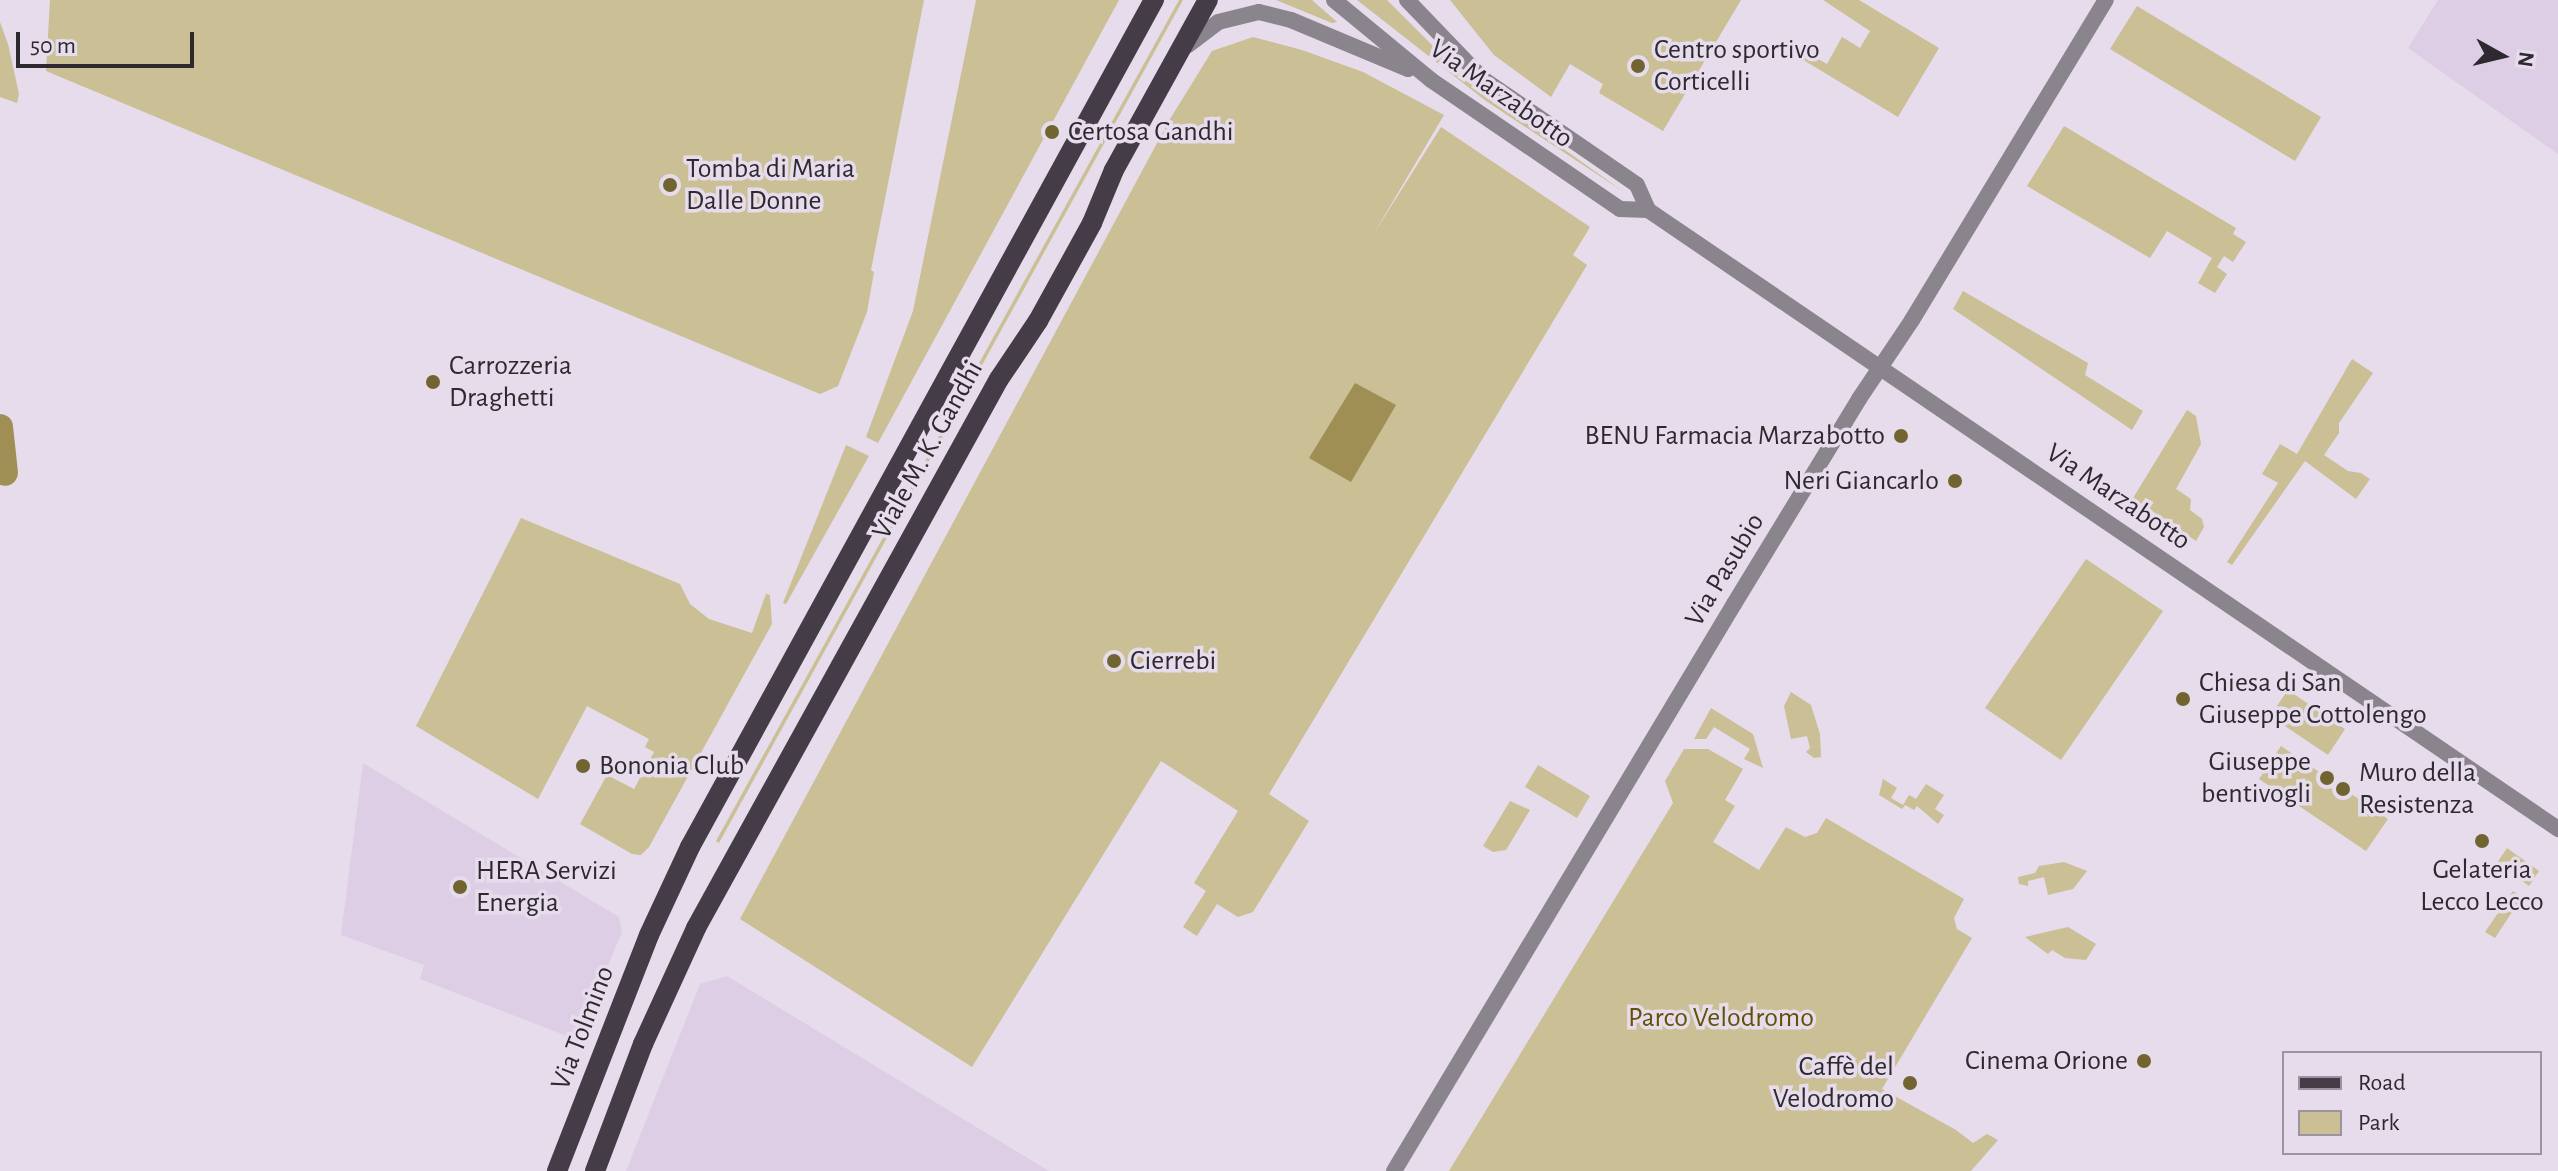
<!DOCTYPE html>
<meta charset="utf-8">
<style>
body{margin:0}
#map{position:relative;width:2558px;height:1171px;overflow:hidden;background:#e6dcec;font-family:"Alegreya Sans",sans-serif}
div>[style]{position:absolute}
.built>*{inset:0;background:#ddcee5}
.green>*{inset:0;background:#cabf95}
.water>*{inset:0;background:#9f8f54}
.canal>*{height:26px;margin:-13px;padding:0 13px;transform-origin:13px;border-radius:13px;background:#9f8f54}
.tertiary>*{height:16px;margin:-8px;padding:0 8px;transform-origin:8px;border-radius:8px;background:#8a858c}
.primary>*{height:20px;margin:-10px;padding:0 10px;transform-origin:10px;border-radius:10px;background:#443d48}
.dots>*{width:22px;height:22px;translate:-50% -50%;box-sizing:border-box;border:4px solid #e6dcec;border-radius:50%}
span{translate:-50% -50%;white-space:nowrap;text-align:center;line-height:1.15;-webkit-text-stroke:7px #e6dcec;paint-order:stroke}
.poi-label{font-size:28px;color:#2d292f}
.left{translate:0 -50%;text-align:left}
.right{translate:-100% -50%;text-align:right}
.street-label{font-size:28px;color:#2d292f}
.park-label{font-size:28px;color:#625104}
.legend{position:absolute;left:2282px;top:1051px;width:260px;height:104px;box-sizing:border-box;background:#e6dcec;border:2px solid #9c94a0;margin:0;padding:10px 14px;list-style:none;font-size:24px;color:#2d292f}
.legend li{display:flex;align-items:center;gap:16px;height:40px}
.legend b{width:40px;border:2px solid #9c94a0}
.north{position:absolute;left:2462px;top:16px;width:80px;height:80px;-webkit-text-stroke:6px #e6dcec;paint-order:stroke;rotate:98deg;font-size:22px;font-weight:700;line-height:32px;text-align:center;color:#2d292f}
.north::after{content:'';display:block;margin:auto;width:28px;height:36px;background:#2d292f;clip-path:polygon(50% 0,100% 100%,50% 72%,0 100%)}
.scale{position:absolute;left:16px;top:32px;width:178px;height:36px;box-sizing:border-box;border:4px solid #2d292f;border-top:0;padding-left:10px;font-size:24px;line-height:28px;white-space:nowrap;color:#2d292f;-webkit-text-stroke:6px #e6dcec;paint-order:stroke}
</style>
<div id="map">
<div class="built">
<i style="clip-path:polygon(2438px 0,2558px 0,2558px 154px,2408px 48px)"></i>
<i style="clip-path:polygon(363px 763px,619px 917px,622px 932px,577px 1040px,420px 979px,424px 965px,341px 935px)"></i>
<i style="clip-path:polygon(727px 976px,900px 1081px,1049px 1171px,626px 1171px,700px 984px)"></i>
</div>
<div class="green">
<i style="clip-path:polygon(50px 0,924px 0,871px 270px,874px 272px,867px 312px,838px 386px,820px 394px,46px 71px)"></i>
<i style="clip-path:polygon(976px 0,1119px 0,878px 443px,866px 437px,913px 311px)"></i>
<i style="clip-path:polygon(1179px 0,1183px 0,719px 843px,716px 841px)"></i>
<i style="clip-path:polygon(1276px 0,1312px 0,1337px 22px,1332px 23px)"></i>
<i style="clip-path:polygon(1357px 0,1387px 0,1467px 80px,1624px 192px,1486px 101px)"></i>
<i style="clip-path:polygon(1450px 0,1741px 0,1663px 131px,1599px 93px,1603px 84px,1570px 64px,1551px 97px,1494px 55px)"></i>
<i style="clip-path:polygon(1823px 0,1859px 0,1939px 48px,1898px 117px,1800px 58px,1804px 51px,1827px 64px,1842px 37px,1860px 48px,1870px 31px)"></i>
<i style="clip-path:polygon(2137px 6px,2321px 117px,2295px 161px,2110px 49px)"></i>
<i style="clip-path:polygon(0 22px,8px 44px,19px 94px,17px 103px,0 97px)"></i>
<i style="clip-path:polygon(1253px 37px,1302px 50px,1363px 72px,1444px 115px,1373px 235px,1441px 127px,1590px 227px,1573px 255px,1587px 265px,1269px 794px,1309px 821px,1253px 912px,1238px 917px,1217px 904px,1197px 936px,1183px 927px,1206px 891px,1194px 883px,1238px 811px,1161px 761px,972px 1067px,740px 919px,1170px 119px,1212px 51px)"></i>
<i style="clip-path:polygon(2064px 126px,2236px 228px,2233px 234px,2246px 242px,2233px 262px,2224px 256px,2217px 267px,2227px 274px,2215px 293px,2198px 283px,2212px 258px,2167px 231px,2150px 258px,2027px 186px)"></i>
<i style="clip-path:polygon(1963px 291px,2088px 363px,2085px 375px,2143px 411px,2132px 430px,1953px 309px)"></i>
<i style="clip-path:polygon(2352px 359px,2373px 373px,2339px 423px,2339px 433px,2324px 455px,2348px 471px,2361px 473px,2370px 479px,2356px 499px,2305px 461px,2232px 565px,2227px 562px,2278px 483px,2262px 474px,2280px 444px,2297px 454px)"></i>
<i style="clip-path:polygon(2187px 410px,2196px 416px,2201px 444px,2176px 489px,2191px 499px,2190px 510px,2202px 519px,2204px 527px,2196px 541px,2133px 498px)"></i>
<i style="clip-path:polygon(846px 445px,869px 456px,786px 604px,783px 603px)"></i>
<i style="clip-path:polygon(521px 518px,680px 584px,690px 604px,709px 619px,752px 633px,766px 594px,770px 595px,772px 624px,649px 847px,641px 855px,632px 854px,580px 824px,607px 775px,634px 789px,654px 752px,645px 747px,649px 739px,587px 706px,538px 799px,416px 726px)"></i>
<i style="clip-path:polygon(2086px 559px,2163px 611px,2061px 760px,1985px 708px)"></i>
<i style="clip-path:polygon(2288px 690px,2345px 729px,2328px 755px,2270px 716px)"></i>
<i style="clip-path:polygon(1791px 692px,1811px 705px,1820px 734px,1821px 757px,1814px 758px,1806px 752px,1810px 748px,1807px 736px,1791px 739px,1784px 706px)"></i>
<i style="clip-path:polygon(1711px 708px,1753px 734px,1763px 768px,1744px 759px,1750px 749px,1714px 727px,1706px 739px,1694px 739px)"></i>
<i style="clip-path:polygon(2281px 746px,2388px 819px,2366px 851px,2259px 779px)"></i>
<i style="clip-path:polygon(1684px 749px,1708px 749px,1743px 769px,1725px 800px,1735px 806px,1713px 842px,1759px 870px,1786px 827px,1805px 837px,1817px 833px,1826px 818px,1964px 899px,1954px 918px,1957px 929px,1972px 938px,1882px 1089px,1956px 1130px,1973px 1143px,1987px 1134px,1998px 1140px,1971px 1171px,1449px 1171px,1673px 803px,1665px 781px)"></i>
<i style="clip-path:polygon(1538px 765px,1590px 796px,1577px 818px,1525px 787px)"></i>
<i style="clip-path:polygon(1883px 779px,1897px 788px,1891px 798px,1903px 805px,1909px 795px,1916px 799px,1926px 784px,1944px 795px,1935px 809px,1944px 815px,1938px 824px,1917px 806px,1914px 810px,1905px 805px,1902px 809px,1879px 795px)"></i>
<i style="clip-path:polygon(1510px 801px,1530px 810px,1506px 850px,1493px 852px,1483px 846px)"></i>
<i style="clip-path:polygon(2507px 848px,2539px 871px,2529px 886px,2497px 863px)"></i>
<i style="clip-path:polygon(2064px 862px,2087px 871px,2073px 889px,2048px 895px,2044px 877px,2028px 881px,2028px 886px,2019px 884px,2018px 877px,2035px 873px,2039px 866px)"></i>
<i style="clip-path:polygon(2513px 891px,2522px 897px,2495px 938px,2485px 932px)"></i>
<i style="clip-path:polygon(2068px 927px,2096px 944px,2086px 960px,2065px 958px,2052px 950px,2048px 954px,2025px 937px)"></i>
</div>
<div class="water">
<i style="clip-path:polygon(1355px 383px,1396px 405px,1351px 482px,1309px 458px)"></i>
</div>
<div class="canal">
<i style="left:0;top:427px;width:46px;rotate:83.8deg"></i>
</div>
<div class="tertiary">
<i style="left:1334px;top:0;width:126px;rotate:39.5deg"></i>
<i style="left:1431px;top:80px;width:229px;rotate:34.3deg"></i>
<i style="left:1620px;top:209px;width:28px;rotate:2deg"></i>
<i style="left:1648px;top:210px;width:1101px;rotate:34.22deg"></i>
<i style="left:1407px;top:0;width:110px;rotate:46.1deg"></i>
<i style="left:1483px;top:79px;width:187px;rotate:34.5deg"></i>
<i style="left:1637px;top:185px;width:27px;rotate:66deg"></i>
<i style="left:1188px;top:45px;width:38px;rotate:-37deg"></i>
<i style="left:1218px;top:22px;width:42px;rotate:-13.7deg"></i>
<i style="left:1259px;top:12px;width:33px;rotate:14deg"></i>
<i style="left:1291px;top:20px;width:127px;rotate:22.7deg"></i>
<i style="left:1394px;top:1171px;width:661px;rotate:-59.05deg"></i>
<i style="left:1734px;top:604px;width:240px;rotate:-58.6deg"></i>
<i style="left:1859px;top:399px;width:95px;rotate:-56.1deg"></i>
<i style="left:1912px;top:320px;width:374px;rotate:-58.8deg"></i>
</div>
<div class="primary">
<i style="left:557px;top:1171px;width:253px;rotate:-68.7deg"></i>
<i style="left:649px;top:935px;width:97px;rotate:-65deg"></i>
<i style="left:690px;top:847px;width:966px;rotate:-61.29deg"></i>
<i style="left:595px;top:1171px;width:136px;rotate:-69.3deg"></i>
<i style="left:643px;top:1044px;width:128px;rotate:-65.4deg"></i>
<i style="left:696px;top:928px;width:627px;rotate:-61.11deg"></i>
<i style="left:999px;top:379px;width:70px;rotate:-56.1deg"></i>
<i style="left:1038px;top:321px;width:112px;rotate:-61.1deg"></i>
<i style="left:1092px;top:223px;width:57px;rotate:-67.5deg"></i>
<i style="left:1114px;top:170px;width:194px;rotate:-61.1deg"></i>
</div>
<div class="dots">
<i style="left:1638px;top:66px;background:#726431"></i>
<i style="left:1052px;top:132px;background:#726431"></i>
<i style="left:670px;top:185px;background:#726431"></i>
<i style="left:433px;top:382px;background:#726431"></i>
<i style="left:1901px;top:436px;background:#726431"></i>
<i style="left:1955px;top:481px;background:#726431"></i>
<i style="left:1114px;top:661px;background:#726431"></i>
<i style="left:2183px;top:699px;background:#726431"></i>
<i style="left:583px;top:766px;background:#726431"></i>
<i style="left:2327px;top:778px;background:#726431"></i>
<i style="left:2343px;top:789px;background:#726431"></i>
<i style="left:2482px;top:841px;background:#726431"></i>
<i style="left:460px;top:887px;background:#726431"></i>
<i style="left:2144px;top:1061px;background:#726431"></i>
<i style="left:1910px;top:1083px;background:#726431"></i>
</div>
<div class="poi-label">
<span class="left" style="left:1654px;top:66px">Centro sportivo<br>Corticelli</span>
<span class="left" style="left:1068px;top:132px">Certosa Gandhi</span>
<span class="left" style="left:686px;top:185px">Tomba di Maria<br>Dalle Donne</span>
<span class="left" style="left:449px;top:382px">Carrozzeria<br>Draghetti</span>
<span class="right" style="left:1885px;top:436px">BENU Farmacia Marzabotto</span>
<span class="right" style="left:1939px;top:481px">Neri Giancarlo</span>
<span class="left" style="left:1130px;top:661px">Cierrebi</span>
<span class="left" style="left:2199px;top:699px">Chiesa di San<br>Giuseppe Cottolengo</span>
<span class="right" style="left:2311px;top:778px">Giuseppe<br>bentivogli</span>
<span class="left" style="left:599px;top:766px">Bononia Club</span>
<span class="left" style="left:2359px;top:789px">Muro della<br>Resistenza</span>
<span style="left:2482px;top:886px">Gelateria<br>Lecco Lecco</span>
<span class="left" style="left:476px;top:887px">HERA Servizi<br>Energia</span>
<span class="right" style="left:2128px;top:1061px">Cinema Orione</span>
<span class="right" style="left:1894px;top:1083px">Caffè del<br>Velodromo</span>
</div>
<div class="street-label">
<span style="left:1501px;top:94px;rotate:35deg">Via Marzabotto</span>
<span style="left:928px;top:450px;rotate:-61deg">Viale M. K. Gandhi</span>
<span style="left:2118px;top:497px;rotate:34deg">Via Marzabotto</span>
<span style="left:1725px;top:570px;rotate:-59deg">Via Pasubio</span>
<span style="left:583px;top:1028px;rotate:-69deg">Via Tolmino</span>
</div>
<div class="park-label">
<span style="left:1721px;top:1018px">Parco Velodromo</span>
</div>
<ul class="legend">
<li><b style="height:10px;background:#443d48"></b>Road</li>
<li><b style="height:22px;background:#cabf95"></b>Park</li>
</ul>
<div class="north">N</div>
<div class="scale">50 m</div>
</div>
